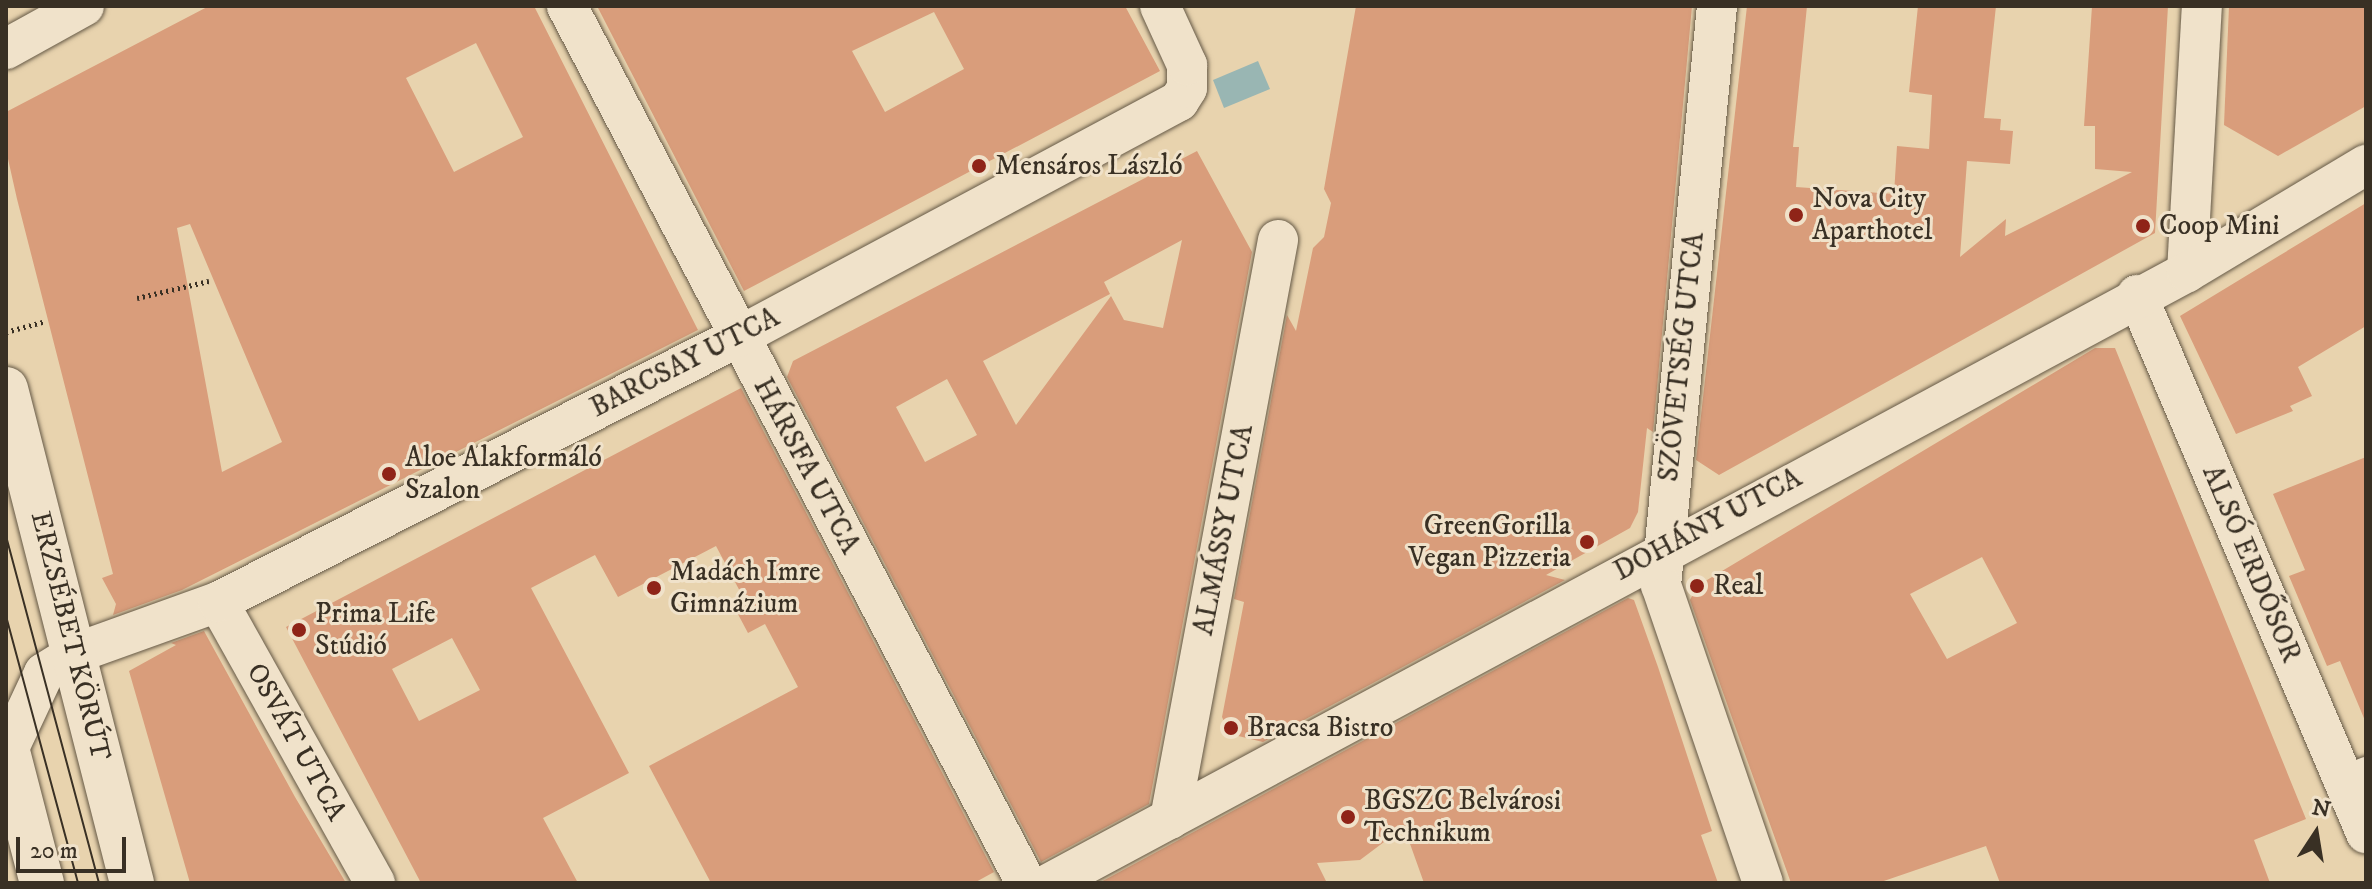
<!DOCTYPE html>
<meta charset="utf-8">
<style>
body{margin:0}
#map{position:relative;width:2372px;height:889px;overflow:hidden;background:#e8d3ae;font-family:"IM FELL DW Pica",serif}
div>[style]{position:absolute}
.water>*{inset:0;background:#99b6b3}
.building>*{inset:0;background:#d99d7b}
.path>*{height:5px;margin-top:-2.5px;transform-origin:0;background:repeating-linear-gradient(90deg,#393024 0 2px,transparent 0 6px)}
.roads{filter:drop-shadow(0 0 2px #655946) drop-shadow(0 0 2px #655946)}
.lane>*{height:20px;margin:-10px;padding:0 10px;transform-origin:10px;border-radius:10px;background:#f0e2ca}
.street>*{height:40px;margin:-20px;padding:0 20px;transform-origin:20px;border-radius:20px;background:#f0e2ca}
.secondary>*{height:44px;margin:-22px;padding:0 22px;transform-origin:22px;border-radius:22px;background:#f0e2ca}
.tram>*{height:2px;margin:-1px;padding:0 1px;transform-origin:1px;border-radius:1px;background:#393024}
.dots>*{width:22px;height:22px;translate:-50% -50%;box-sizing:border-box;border:4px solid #f0e2ca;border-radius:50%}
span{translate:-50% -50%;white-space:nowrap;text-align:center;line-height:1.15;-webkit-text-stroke:6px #f0e2ca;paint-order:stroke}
.poi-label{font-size:28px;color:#393024}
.left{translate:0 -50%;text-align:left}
.right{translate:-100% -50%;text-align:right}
.street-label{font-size:28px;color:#393024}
.frame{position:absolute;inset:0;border:8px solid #393024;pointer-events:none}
.north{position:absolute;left:2276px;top:793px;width:80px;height:80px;-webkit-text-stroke:6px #f0e2ca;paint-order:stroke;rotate:12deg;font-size:22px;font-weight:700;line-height:32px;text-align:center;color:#393024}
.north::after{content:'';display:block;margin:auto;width:28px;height:36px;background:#393024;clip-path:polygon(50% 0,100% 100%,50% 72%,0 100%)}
.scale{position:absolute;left:16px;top:837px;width:110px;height:36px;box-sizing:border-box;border:4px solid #393024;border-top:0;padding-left:10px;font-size:24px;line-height:28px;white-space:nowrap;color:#393024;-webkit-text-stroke:6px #f0e2ca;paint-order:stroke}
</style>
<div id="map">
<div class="water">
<i style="clip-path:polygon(1258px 61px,1270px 89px,1224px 108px,1213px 80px)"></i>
</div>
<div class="building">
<i style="clip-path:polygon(evenodd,209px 6px,534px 6px,698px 330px,182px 590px,113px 615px,116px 604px,102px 578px,113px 574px,17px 199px,6px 150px,6px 112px,209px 6px,476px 43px,523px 137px,454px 172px,406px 78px,476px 43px,209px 6px,190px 224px,282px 442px,222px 472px,177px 228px,190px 224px)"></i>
<i style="clip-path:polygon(evenodd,597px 6px,1125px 6px,1160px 71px,744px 291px,597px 6px,934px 12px,964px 69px,885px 112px,852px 51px,934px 12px)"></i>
<i style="clip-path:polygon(1356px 6px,1692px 6px,1653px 432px,1647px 428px,1638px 512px,1630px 528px,1546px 575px,1565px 580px,1263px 742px,1230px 734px,1222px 717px,1244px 602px,1234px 599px,1287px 315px,1296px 331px,1313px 248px,1324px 237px,1331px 203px,1324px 189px)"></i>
<i style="clip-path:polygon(1747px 6px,1807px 6px,1793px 147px,1799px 147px,1796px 187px,1894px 194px,1897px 146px,1929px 149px,1932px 95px,1909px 92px,1918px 6px,1996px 6px,1984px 118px,2001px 119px,2000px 130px,2013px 131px,2010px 164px,1967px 161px,1960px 257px,2006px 219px,2005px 236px,2132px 172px,2095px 169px,2095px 126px,2084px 126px,2092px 6px,2168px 6px,2155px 233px,1719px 475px,1696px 460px)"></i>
<i style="clip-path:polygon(2229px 6px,2366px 6px,2366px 106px,2278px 156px,2224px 125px)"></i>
<i style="clip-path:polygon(evenodd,1197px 151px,1252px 252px,1149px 804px,1041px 862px,787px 377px,793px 361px,1197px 151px,1182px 240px,1163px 328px,1124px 320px,1111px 296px,1016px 425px,983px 361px,1110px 294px,1104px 282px,1182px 240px,1197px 151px,947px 379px,977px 435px,925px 462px,896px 407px,947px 379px)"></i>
<i style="clip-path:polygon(2366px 203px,2366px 326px,2298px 367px,2312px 396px,2290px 406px,2293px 411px,2236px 434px,2180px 316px)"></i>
<i style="clip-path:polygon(evenodd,2095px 348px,2115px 348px,2306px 819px,2254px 840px,2270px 883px,2000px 883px,1986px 846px,1878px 883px,1791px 883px,1690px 600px,1697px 586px,2095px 348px,1982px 557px,2017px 623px,1947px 659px,1910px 594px,1982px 557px)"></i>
<i style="clip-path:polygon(evenodd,741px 388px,994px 872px,974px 883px,711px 883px,649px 766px,798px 687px,765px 624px,748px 633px,732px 603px,743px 597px,716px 546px,618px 597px,595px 555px,531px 588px,629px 773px,543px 818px,578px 883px,421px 883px,286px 627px,741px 388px,452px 638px,480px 690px,419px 721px,392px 669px,452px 638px)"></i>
<i style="clip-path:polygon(2366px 457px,2366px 723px,2340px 661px,2327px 666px,2289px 576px,2305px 570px,2273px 494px)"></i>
<i style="clip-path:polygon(1628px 598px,1634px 600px,1658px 667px,1712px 831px,1701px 835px,1718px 883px,1424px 883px,1404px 827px,1360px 860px,1317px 863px,1327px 883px,1099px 883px)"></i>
<i style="clip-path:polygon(204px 631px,295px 797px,346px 883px,190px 883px,129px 671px,176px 645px,171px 643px)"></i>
</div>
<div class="path">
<i style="left:137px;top:298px;width:74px;rotate:-13.3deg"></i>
<i style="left:6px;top:332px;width:41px;rotate:-15.4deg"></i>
</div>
<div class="roads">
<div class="lane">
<i style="left:2342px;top:776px;width:26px;rotate:-21deg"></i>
</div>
<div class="street">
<i style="left:567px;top:6px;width:990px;rotate:62.37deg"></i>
<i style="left:1717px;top:6px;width:582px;rotate:95.52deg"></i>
<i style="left:1661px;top:585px;width:315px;rotate:71.1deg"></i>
<i style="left:6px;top:49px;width:89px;rotate:-28.9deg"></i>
<i style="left:2187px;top:272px;width:266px;rotate:-86.8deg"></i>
<i style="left:2137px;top:295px;width:585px;rotate:66.94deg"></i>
<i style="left:218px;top:602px;width:322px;rotate:60.8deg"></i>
<i style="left:8px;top:750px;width:85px;rotate:-64.9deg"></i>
<i style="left:44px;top:673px;width:38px;rotate:-32deg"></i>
<i style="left:76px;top:653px;width:151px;rotate:-19.8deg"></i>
<i style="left:218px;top:602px;width:584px;rotate:-27deg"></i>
<i style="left:738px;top:337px;width:500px;rotate:-28.15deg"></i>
<i style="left:1179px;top:101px;width:15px;rotate:-58deg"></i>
<i style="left:1187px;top:88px;width:23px;rotate:-90deg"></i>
<i style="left:1187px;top:65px;width:65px;rotate:-114.6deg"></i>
<i style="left:1170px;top:819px;width:589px;rotate:-79.43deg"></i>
<i style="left:1050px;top:883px;width:1291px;rotate:-28.25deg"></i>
<i style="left:2187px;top:272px;width:209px;rotate:-30.9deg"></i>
</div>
<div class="secondary">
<i style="left:6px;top:389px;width:510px;rotate:75.69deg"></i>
<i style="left:6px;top:744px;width:144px;rotate:75.5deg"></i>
</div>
</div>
<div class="tram">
<i style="left:6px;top:536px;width:359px;rotate:75deg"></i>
<i style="left:6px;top:616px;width:277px;rotate:74.9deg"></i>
</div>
<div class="dots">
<i style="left:979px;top:166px;background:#8f2418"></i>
<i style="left:1796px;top:215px;background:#8f2418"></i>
<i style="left:2143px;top:226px;background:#8f2418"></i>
<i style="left:389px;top:474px;background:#8f2418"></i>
<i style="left:1587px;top:542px;background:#8f2418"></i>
<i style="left:1697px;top:586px;background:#8f2418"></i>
<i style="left:654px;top:588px;background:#8f2418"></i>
<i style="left:299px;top:630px;background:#8f2418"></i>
<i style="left:1231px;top:728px;background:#8f2418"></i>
<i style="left:1348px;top:817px;background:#8f2418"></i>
</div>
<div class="poi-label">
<span class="left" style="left:995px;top:166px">Mensáros László</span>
<span class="left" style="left:1812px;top:215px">Nova City<br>Aparthotel</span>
<span class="left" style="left:2159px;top:226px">Coop Mini</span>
<span class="left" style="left:405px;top:474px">Aloe Alakformáló<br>Szalon</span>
<span class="right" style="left:1571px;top:542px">GreenGorilla<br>Vegan Pizzeria</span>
<span class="left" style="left:670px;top:588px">Madách Imre<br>Gimnázium</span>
<span class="left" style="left:1713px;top:586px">Real</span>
<span class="left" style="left:315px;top:630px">Prima Life<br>Stúdió</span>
<span class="left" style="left:1247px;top:728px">Bracsa Bistro</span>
<span class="left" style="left:1364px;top:817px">BGSZC Belvárosi<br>Technikum</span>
</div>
<div class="street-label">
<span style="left:1682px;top:357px;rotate:-84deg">SZÖVETSÉG UTCA</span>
<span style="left:685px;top:363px;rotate:-27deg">BARCSAY UTCA</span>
<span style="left:806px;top:466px;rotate:62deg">HÁRSFA UTCA</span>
<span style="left:1708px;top:525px;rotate:-28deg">DOHÁNY UTCA</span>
<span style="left:1224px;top:530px;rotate:-79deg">ALMÁSSY UTCA</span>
<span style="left:2251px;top:564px;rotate:67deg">ALSÓ ERDŐSOR</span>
<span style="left:70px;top:636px;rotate:76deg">ERZSÉBET KÖRÚT</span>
<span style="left:296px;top:742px;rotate:61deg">OSVÁT UTCA</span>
</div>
<div class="frame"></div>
<div class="north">N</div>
<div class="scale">20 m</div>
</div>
